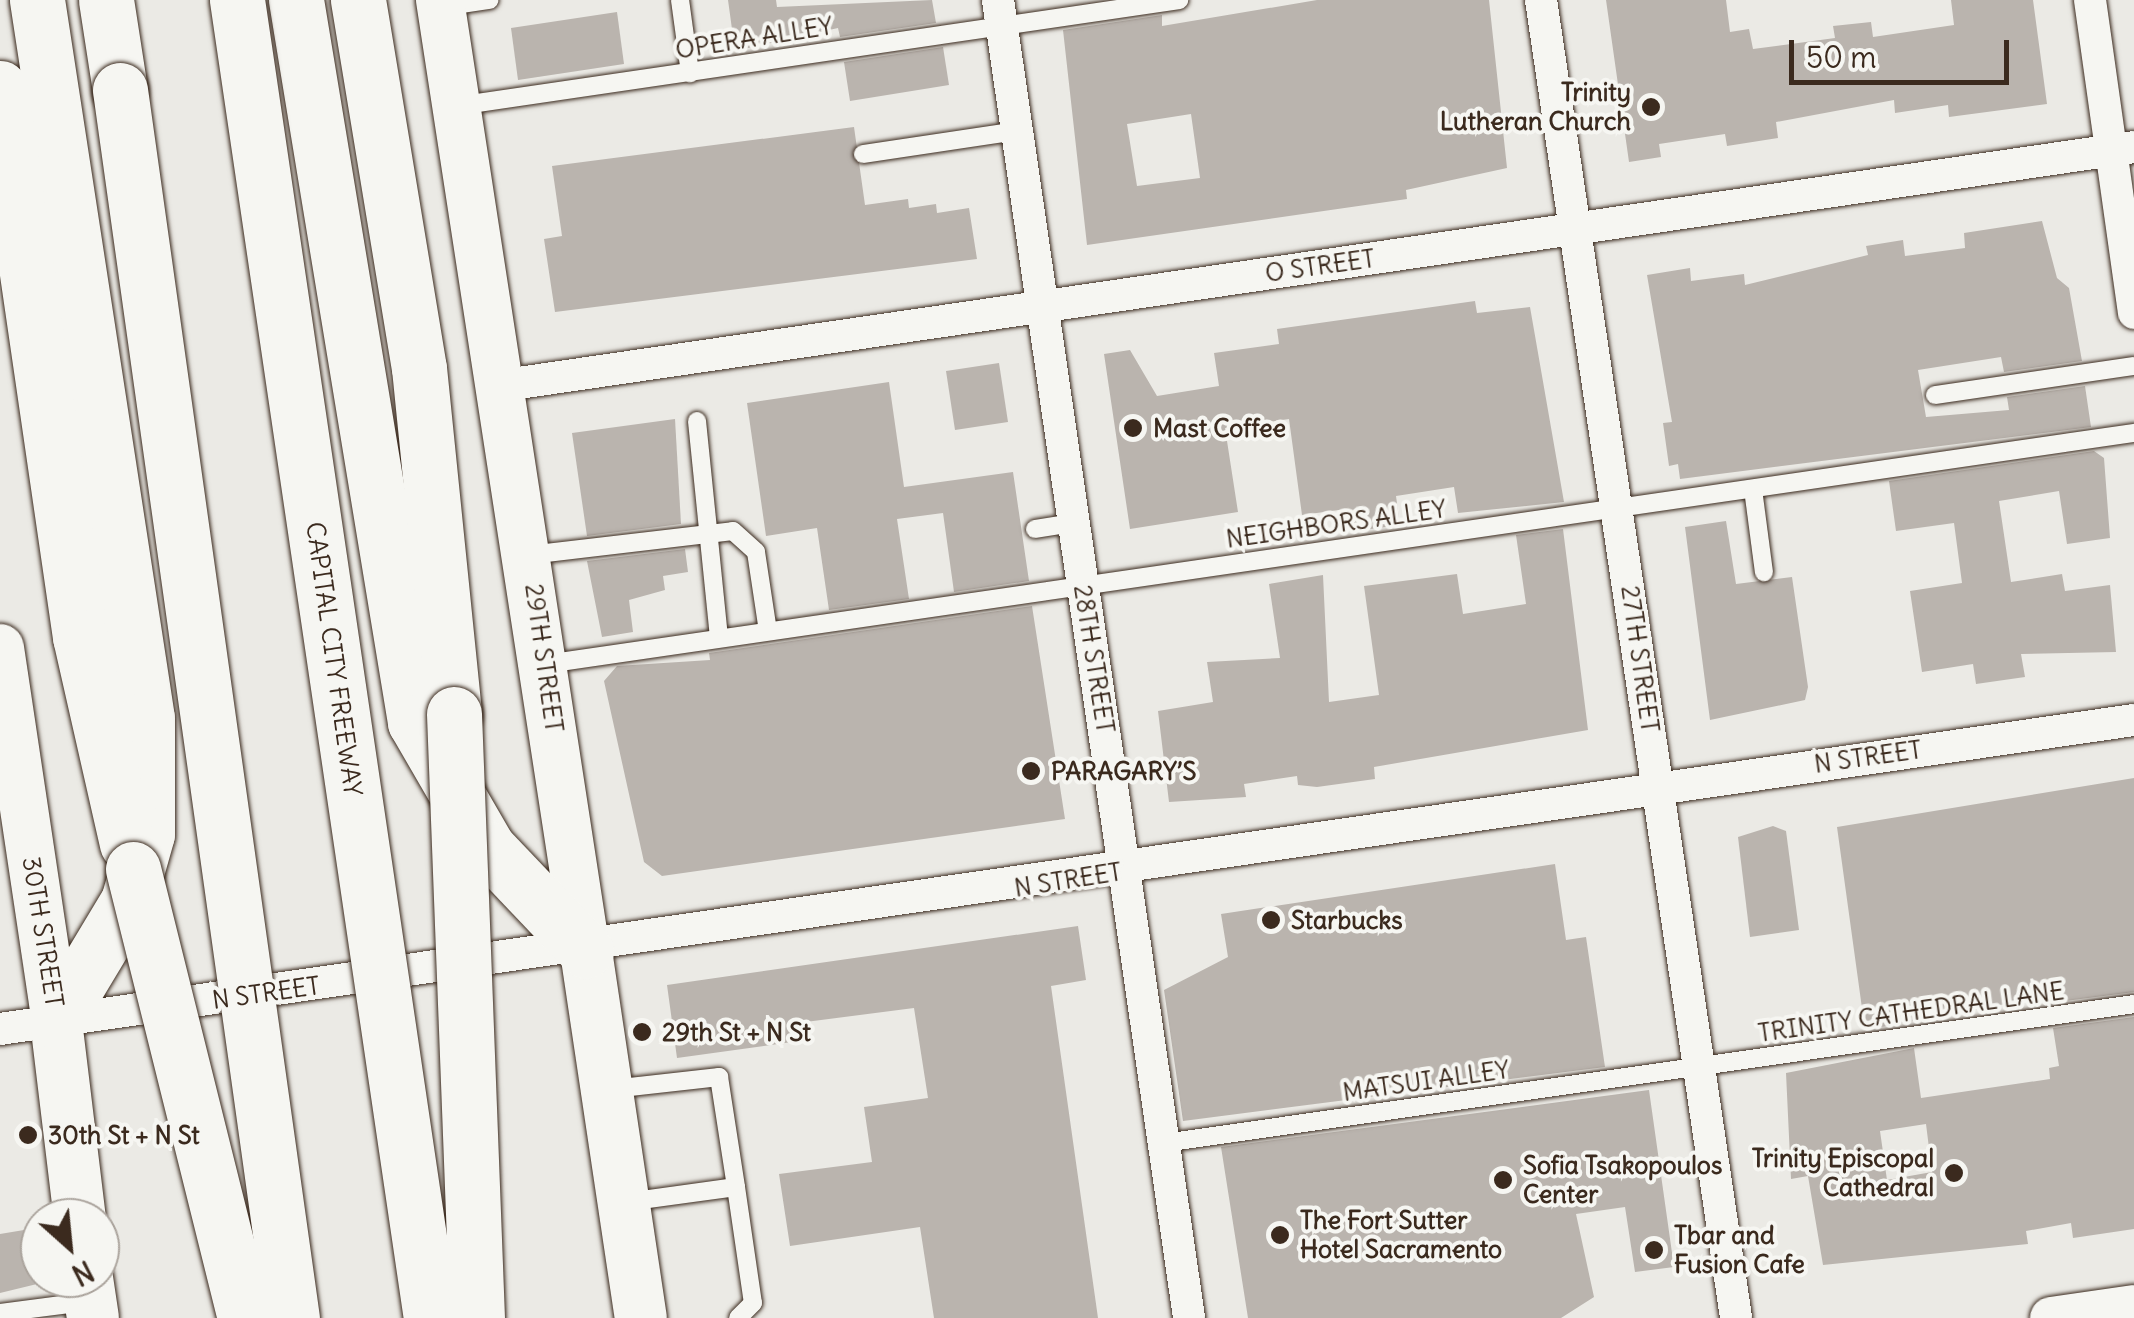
<!DOCTYPE html>
<meta charset="utf-8">
<style>
body{margin:0}
#map{position:relative;width:2134px;height:1318px;overflow:hidden;background:#ebeae5;font-family:Delius,sans-serif}
div>[style]{position:absolute}
.building>*{inset:0;background:#bab4ae}
.roads{filter:drop-shadow(0 0 2px #3b2a1e) drop-shadow(0 0 2px #3b2a1e)}
.service>*{height:18px;margin:-9px;padding:0 9px;transform-origin:9px;border-radius:9px;background:#f6f6f2}
.minor>*{height:32px;margin:-16px;padding:0 16px;transform-origin:16px;border-radius:16px;background:#f6f6f2}
.tertiary>*{height:42px;margin:-21px;padding:0 21px;transform-origin:21px;border-radius:21px;background:#f6f6f2}
.secondary>*{height:48px;margin:-24px;padding:0 24px;transform-origin:24px;border-radius:24px;background:#f6f6f2}
.primary>*{height:52px;margin:-26px;padding:0 26px;transform-origin:26px;border-radius:26px;background:#f6f6f2}
.motorway>*{height:55px;margin:-27.5px;padding:0 27.5px;transform-origin:27.5px;border-radius:27.5px;background:#f6f6f2}
.bridges{filter:drop-shadow(0 0 2px #3b2a1e) drop-shadow(0 0 2px #3b2a1e)}
.motorway-bridge>*{height:55px;margin:-27.5px;padding:0 27.5px;transform-origin:27.5px;border-radius:27.5px;background:#f6f6f2}
.dots>*{width:28px;height:28px;translate:-50% -50%;box-sizing:border-box;border:5px solid #f6f6f2;border-radius:50%}
span{translate:-50% -50%;white-space:nowrap;text-align:center;line-height:1.15;-webkit-text-stroke:8px #f6f6f2;paint-order:stroke}
.street-label{font-size:25px;color:#3b2a1e}
.poi-label{font-size:25px;color:#3b2a1e;font-weight:700}
.right{translate:-100% -50%;text-align:right}
.left{translate:0 -50%;text-align:left}
.north{position:absolute;left:20px;top:1198px;width:100px;height:100px;box-sizing:border-box;background:#f6f6f2;border:2px solid #aba49d;border-radius:50%;rotate:153deg;font-size:28px;font-weight:700;line-height:40px;text-align:center;color:#3b2a1e}
.north::after{content:'';display:block;margin:auto;width:35px;height:45px;background:#3b2a1e;clip-path:polygon(50% 0,100% 100%,50% 72%,0 100%)}
.scale{position:absolute;left:1789px;top:40px;width:220px;height:45px;box-sizing:border-box;border:5px solid #3b2a1e;border-top:0;padding-left:12px;font-size:30px;line-height:35px;white-space:nowrap;color:#3b2a1e;-webkit-text-stroke:8px #f6f6f2;paint-order:stroke}
</style>
<div id="map">
<div class="building">
<i style="clip-path:polygon(728px 0,776px 0,777px 7px,932px 0,936px 23px,840px 37px,838px 28px,735px 51px)"></i>
<i style="clip-path:polygon(evenodd,1317px 0,1489px 0,1507px 168px,1406px 190px,1407px 199px,1087px 245px,1063px 30px,1162px 15px,1162px 26px,1317px 0,1191px 114px,1200px 178px,1137px 186px,1127px 124px,1191px 114px)"></i>
<i style="clip-path:polygon(1606px 0,1726px 0,1730px 32px,1749px 29px,1753px 49px,1835px 38px,1833px 26px,1871px 22px,1873px 37px,1954px 25px,1951px 0,2033px 0,2047px 104px,1949px 117px,1948px 105px,1895px 113px,1894px 100px,1776px 122px,1778px 138px,1727px 146px,1725px 134px,1659px 144px,1661px 157px,1629px 162px)"></i>
<i style="clip-path:polygon(617px 12px,624px 64px,518px 80px,511px 28px)"></i>
<i style="clip-path:polygon(943px 47px,949px 85px,850px 101px,844px 62px)"></i>
<i style="clip-path:polygon(854px 127px,865px 205px,908px 199px,909px 208px,936px 204px,937px 213px,969px 208px,977px 259px,555px 312px,544px 239px,562px 236px,552px 166px)"></i>
<i style="clip-path:polygon(2042px 221px,2057px 278px,2069px 288px,2082px 361px,2004px 372px,2001px 357px,1918px 370px,1926px 417px,2009px 410px,2007px 397px,2085px 386px,2091px 427px,1680px 479px,1678px 464px,1669px 466px,1663px 423px,1672px 422px,1647px 275px,1690px 268px,1691px 281px,1744px 274px,1745px 285px,1868px 255px,1866px 246px,1903px 240px,1905px 256px,1965px 248px,1964px 233px)"></i>
<i style="clip-path:polygon(1475px 301px,1477px 313px,1530px 307px,1564px 502px,1458px 513px,1454px 487px,1396px 496px,1400px 525px,1349px 532px,1346px 509px,1302px 515px,1289px 419px,1225px 428px,1238px 512px,1130px 529px,1104px 354px,1130px 350px,1157px 396px,1219px 386px,1214px 353px,1279px 344px,1277px 329px)"></i>
<i style="clip-path:polygon(999px 363px,1008px 422px,955px 430px,946px 371px)"></i>
<i style="clip-path:polygon(889px 382px,904px 487px,1013px 472px,1029px 581px,954px 592px,943px 513px,897px 519px,909px 599px,829px 610px,817px 528px,766px 536px,747px 403px)"></i>
<i style="clip-path:polygon(675px 419px,681px 524px,587px 536px,572px 433px)"></i>
<i style="clip-path:polygon(2094px 451px,2104px 458px,2110px 538px,2067px 544px,2059px 491px,1999px 501px,2011px 582px,2062px 574px,2065px 591px,2110px 585px,2116px 652px,2021px 654px,2025px 677px,1976px 684px,1973px 664px,1922px 672px,1910px 591px,1962px 583px,1954px 523px,1896px 531px,1889px 481px)"></i>
<i style="clip-path:polygon(1726px 521px,1736px 584px,1792px 577px,1808px 687px,1805px 700px,1710px 720px,1685px 527px)"></i>
<i style="clip-path:polygon(1563px 529px,1588px 730px,1374px 767px,1375px 779px,1317px 787px,1298px 785px,1297px 776px,1244px 784px,1246px 797px,1169px 802px,1158px 711px,1213px 702px,1207px 662px,1280px 658px,1269px 584px,1323px 575px,1329px 702px,1379px 695px,1364px 586px,1457px 574px,1463px 614px,1526px 604px,1516px 535px)"></i>
<i style="clip-path:polygon(685px 549px,688px 572px,663px 576px,665px 590px,629px 600px,633px 632px,602px 637px,587px 561px)"></i>
<i style="clip-path:polygon(1032px 606px,1065px 819px,662px 876px,644px 862px,604px 681px,617px 666px,710px 660px,709px 653px)"></i>
<i style="clip-path:polygon(2134px 778px,2134px 992px,2050px 1003px,2049px 996px,1865px 1030px,1837px 827px)"></i>
<i style="clip-path:polygon(1773px 826px,1786px 831px,1799px 930px,1750px 937px,1738px 837px)"></i>
<i style="clip-path:polygon(1555px 864px,1566px 940px,1586px 937px,1605px 1067px,1183px 1121px,1164px 990px,1228px 957px,1221px 914px)"></i>
<i style="clip-path:polygon(1078px 926px,1086px 980px,1051px 986px,1098px 1318px,934px 1318px,920px 1227px,790px 1246px,779px 1174px,872px 1162px,864px 1107px,928px 1098px,914px 1008px,790px 1024px,792px 1042px,677px 1058px,667px 985px)"></i>
<i style="clip-path:polygon(evenodd,2134px 1017px,2134px 1229px,2073px 1238px,2071px 1223px,2026px 1231px,2028px 1244px,1823px 1265px,1808px 1176px,1791px 1179px,1786px 1073px,1914px 1048px,1921px 1098px,2050px 1079px,2049px 1068px,2059px 1066px,2053px 1028px,2134px 1017px,1926px 1124px,1932px 1172px,1887px 1180px,1880px 1131px,1926px 1124px)"></i>
<i style="clip-path:polygon(1649px 1090px,1674px 1267px,1635px 1272px,1625px 1207px,1576px 1214px,1594px 1297px,1561px 1318px,1248px 1318px,1221px 1147px)"></i>
<i style="clip-path:polygon(24px 1230px,37px 1284px,0 1293px,0 1234px)"></i>
</div>
<div class="roads">
<div class="service">
<i style="left:680px;top:0;width:74px;rotate:82.2deg"></i>
<i style="left:441px;top:7px;width:49px;rotate:-8.3deg"></i>
<i style="left:457px;top:106px;width:730px;rotate:-8.35deg"></i>
<i style="left:863px;top:154px;width:156px;rotate:-8.5deg"></i>
<i style="left:1935px;top:395px;width:201px;rotate:-8.3deg"></i>
<i style="left:697px;top:421px;width:218px;rotate:84.2deg"></i>
<i style="left:1753px;top:489px;width:84px;rotate:82.5deg"></i>
<i style="left:1035px;top:529px;width:38px;rotate:-9deg"></i>
<i style="left:529px;top:555px;width:205px;rotate:-6.7deg"></i>
<i style="left:733px;top:531px;width:31px;rotate:42deg"></i>
<i style="left:756px;top:552px;width:80px;rotate:81.4deg"></i>
<i style="left:546px;top:664px;width:1605px;rotate:-8.28deg"></i>
<i style="left:612px;top:1089px;width:108px;rotate:-6.4deg"></i>
<i style="left:719px;top:1077px;width:111px;rotate:81.2deg"></i>
<i style="left:736px;top:1187px;width:111px;rotate:172.2deg"></i>
<i style="left:1164px;top:1143px;width:980px;rotate:-8.15deg"></i>
<i style="left:736px;top:1187px;width:117px;rotate:81.7deg"></i>
<i style="left:753px;top:1303px;width:21px;rotate:135deg"></i>
<i style="left:0;top:1313px;width:86px;rotate:-7.4deg"></i>
</div>
<div class="minor">
<i style="left:998px;top:0;width:1332px;rotate:81.75deg"></i>
<i style="left:1541px;top:0;width:1332px;rotate:81.58deg"></i>
<i style="left:2090px;top:0;width:316px;rotate:82deg"></i>
<i style="left:505px;top:385px;width:1646px;rotate:-8.31deg"></i>
<i style="left:0;top:1029px;width:2156px;rotate:-8.24deg"></i>
</div>
<div class="tertiary">
<i style="left:2051px;top:1318px;width:84px;rotate:-8.2deg"></i>
</div>
<div class="secondary">
<i style="left:440px;top:0;width:962px;rotate:81.27deg"></i>
<i style="left:0;top:648px;width:377px;rotate:81.5deg"></i>
</div>
<div class="primary">
<i style="left:586px;top:951px;width:371px;rotate:81.5deg"></i>
<i style="left:56px;top:1021px;width:198px;rotate:83.1deg"></i>
<i style="left:87px;top:1278px;width:40px;rotate:81.5deg"></i>
</div>
<div class="motorway">
<i style="left:37px;top:0;width:726px;rotate:81.29deg"></i>
<i style="left:147px;top:718px;width:116px;rotate:90deg"></i>
<i style="left:147px;top:834px;width:70px;rotate:105.8deg"></i>
<i style="left:128px;top:901px;width:140px;rotate:121deg"></i>
<i style="left:106px;top:0;width:91px;rotate:81.2deg"></i>
<i style="left:296px;top:0;width:732px;rotate:80.64deg"></i>
<i style="left:415px;top:722px;width:146px;rotate:59.9deg"></i>
<i style="left:488px;top:848px;width:142px;rotate:46.4deg"></i>
<i style="left:358px;top:0;width:373px;rotate:80.6deg"></i>
<i style="left:419px;top:368px;width:348px;rotate:84.2deg"></i>
<i style="left:0;top:88px;width:555px;rotate:81.71deg"></i>
<i style="left:80px;top:637px;width:212px;rotate:77.2deg"></i>
</div>
</div>
<div class="bridges">
<div class="motorway-bridge">
<i style="left:237px;top:0;width:1332px;rotate:81.63deg"></i>
<i style="left:120px;top:90px;width:1240px;rotate:82.03deg"></i>
<i style="left:454px;top:714px;width:604px;rotate:87.82deg"></i>
<i style="left:133px;top:869px;width:463px;rotate:76deg"></i>
</div>
</div>
<div class="dots">
<i style="left:1651px;top:107px;background:#3b2a1e"></i>
<i style="left:1133px;top:428px;background:#3b2a1e"></i>
<i style="left:1031px;top:771px;background:#3b2a1e"></i>
<i style="left:1271px;top:920px;background:#3b2a1e"></i>
<i style="left:642px;top:1032px;background:#3b2a1e"></i>
<i style="left:28px;top:1135px;background:#3b2a1e"></i>
<i style="left:1954px;top:1173px;background:#3b2a1e"></i>
<i style="left:1503px;top:1180px;background:#3b2a1e"></i>
<i style="left:1280px;top:1235px;background:#3b2a1e"></i>
<i style="left:1654px;top:1250px;background:#3b2a1e"></i>
</div>
<div class="street-label">
<span style="left:754px;top:38px;rotate:-9deg">OPERA ALLEY</span>
<span style="left:1320px;top:266px;rotate:-8deg">O STREET</span>
<span style="left:1336px;top:524px;rotate:-8deg">NEIGHBORS ALLEY</span>
<span style="left:544px;top:658px;rotate:82deg">29TH STREET</span>
<span style="left:334px;top:659px;rotate:82deg">CAPITAL CITY FREEWAY</span>
<span style="left:1094px;top:659px;rotate:81deg">28TH STREET</span>
<span style="left:1640px;top:659px;rotate:82deg">27TH STREET</span>
<span style="left:1868px;top:757px;rotate:-8deg">N STREET</span>
<span style="left:1068px;top:880px;rotate:-9deg">N STREET</span>
<span style="left:43px;top:932px;rotate:81deg">30TH STREET</span>
<span style="left:266px;top:993px;rotate:-8deg">N STREET</span>
<span style="left:1911px;top:1012px;rotate:-8deg">TRINITY CATHEDRAL LANE</span>
<span style="left:1426px;top:1081px;rotate:-8deg">MATSUI ALLEY</span>
</div>
<div class="poi-label">
<span class="right" style="left:1631px;top:107px">Trinity<br>Lutheran Church</span>
<span class="left" style="left:1153px;top:428px">Mast Coffee</span>
<span class="left" style="left:1051px;top:771px">PARAGARY’S</span>
<span class="left" style="left:1291px;top:920px">Starbucks</span>
<span class="left" style="left:662px;top:1032px">29th St + N St</span>
<span class="left" style="left:48px;top:1135px">30th St + N St</span>
<span class="right" style="left:1934px;top:1173px">Trinity Episcopal<br>Cathedral</span>
<span class="left" style="left:1523px;top:1180px">Sofia Tsakopoulos<br>Center</span>
<span class="left" style="left:1300px;top:1235px">The Fort Sutter<br>Hotel Sacramento</span>
<span class="left" style="left:1674px;top:1250px">Tbar and<br>Fusion Cafe</span>
</div>
<div class="north">N</div>
<div class="scale">50 m</div>
</div>
